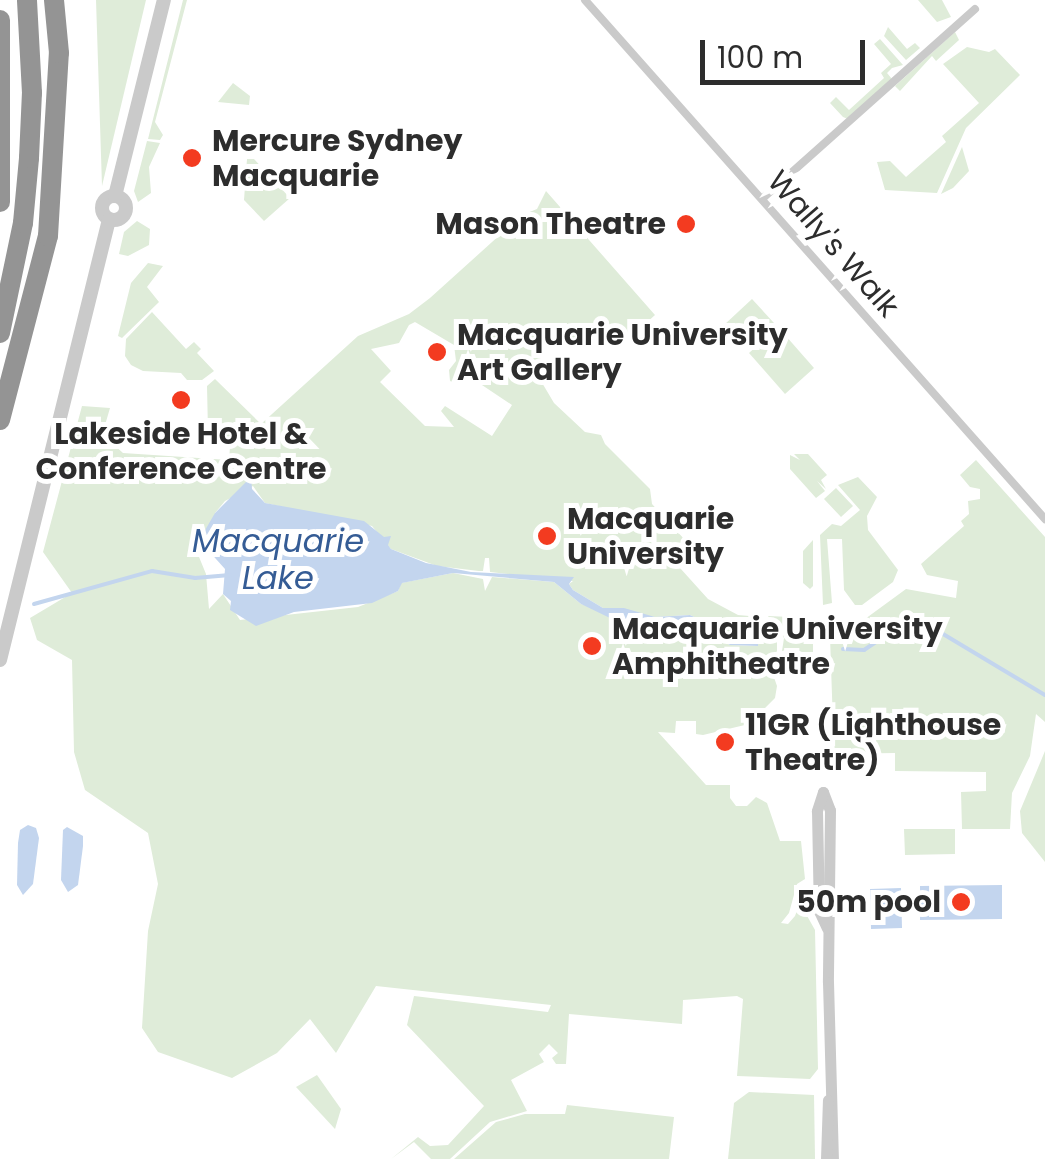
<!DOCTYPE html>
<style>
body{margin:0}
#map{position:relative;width:1045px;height:1159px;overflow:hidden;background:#fff;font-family:Poppins,sans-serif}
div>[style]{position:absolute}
.green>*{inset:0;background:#dfecd9}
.water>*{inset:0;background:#c3d5ee}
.stream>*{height:4px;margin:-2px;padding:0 2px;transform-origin:2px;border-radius:2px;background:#c3d5ee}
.pedestrian>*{height:8px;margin:-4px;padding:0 4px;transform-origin:4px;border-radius:4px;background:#cacaca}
.minor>*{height:11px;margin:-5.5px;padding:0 5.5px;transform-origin:5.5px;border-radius:5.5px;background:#cacaca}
.tertiary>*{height:14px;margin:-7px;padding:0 7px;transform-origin:7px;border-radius:7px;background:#cacaca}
.tertiary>.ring{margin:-7px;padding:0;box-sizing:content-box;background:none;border:14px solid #cacaca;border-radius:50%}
.motorway>*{height:20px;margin:-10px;padding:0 10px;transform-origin:10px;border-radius:10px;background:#949494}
.dots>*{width:28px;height:28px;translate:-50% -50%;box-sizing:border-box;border:5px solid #fff;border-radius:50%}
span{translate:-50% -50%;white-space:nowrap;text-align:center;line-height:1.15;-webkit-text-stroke:10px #fff;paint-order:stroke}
.poi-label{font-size:30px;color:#2d2d2d;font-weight:700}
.left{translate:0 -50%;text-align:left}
.right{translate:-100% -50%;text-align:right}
.street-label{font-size:30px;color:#2d2d2d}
.water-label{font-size:32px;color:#355c95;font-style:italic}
.scale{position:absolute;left:700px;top:40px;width:165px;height:45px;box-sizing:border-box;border:5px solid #2d2d2d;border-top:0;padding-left:12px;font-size:30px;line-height:35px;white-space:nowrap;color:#2d2d2d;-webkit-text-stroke:8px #fff;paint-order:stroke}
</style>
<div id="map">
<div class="green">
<i style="clip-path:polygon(96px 0,146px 0,102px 186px)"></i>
<i style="clip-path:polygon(183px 0,187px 0,155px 122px,163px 135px,160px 140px,148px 139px)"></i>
<i style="clip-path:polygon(918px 0,942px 0,951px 17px,937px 22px)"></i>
<i style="clip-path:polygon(888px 27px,907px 49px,915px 43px,920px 48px,906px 60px,884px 36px)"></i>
<i style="clip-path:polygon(955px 32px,959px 40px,936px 61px,932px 56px,900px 91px,895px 86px)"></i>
<i style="clip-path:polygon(880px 39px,903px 65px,892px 68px,887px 73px,892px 79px,848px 119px,843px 117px,830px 103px,836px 97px,849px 110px,884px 78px,881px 73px,891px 64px,874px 44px)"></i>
<i style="clip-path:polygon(967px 47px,989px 52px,995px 49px,1020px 75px,966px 128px,937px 193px,885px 190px,877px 162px,890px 161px,906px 177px,946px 142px,942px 136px,979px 103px,943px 64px)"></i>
<i style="clip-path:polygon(233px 83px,250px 96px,249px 105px,218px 102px)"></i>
<i style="clip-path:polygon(147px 141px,160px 143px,149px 167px,151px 193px,138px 202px,134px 191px)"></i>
<i style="clip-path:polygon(962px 147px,969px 171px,953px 188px,941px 194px)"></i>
<i style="clip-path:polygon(247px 159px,254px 159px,290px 198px,264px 221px,244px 200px)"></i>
<i style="clip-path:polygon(evenodd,546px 191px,655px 315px,622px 345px,602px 349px,580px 341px,543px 343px,538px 376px,554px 403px,585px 432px,601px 435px,605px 444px,650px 489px,652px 504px,685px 540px,671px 558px,708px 599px,738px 615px,761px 617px,777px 634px,777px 651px,769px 663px,777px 686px,775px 698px,749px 724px,703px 735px,696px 734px,696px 721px,676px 721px,675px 733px,658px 732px,706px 785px,730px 785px,730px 798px,736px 806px,747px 806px,756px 797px,767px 803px,780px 841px,801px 841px,805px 879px,797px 884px,789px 913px,781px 923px,788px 924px,795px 916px,806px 886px,806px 914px,815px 930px,818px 1069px,810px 1079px,737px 1076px,743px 999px,737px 996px,683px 1000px,682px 1024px,569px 1014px,566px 1064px,556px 1064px,552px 1058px,558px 1053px,549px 1044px,539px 1054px,544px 1062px,511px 1080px,527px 1111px,490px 1122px,450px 1159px,431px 1159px,414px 1142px,391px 1159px,418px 1137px,430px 1146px,448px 1145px,484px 1106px,407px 1025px,414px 996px,548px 1012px,551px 1005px,376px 986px,336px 1053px,310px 1019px,277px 1053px,232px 1078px,158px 1052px,142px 1028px,148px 931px,158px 884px,148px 833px,85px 790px,74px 752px,72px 660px,37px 640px,30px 618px,72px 593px,43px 552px,82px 406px,110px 408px,103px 432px,110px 434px,110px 441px,123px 453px,229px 460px,230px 447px,194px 446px,195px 432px,208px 432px,207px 386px,215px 379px,261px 424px,358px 336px,409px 314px,430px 298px,522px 215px,537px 209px,546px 191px,415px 322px,454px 345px,456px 361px,449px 370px,450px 381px,457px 384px,467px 375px,512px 405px,492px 436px,445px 406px,441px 411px,454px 427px,425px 426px,380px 382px,391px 371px,371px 349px,399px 343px,409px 325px,415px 322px,546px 191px,253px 486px,265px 503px,372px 526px,391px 549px,437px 566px,479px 571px,483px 571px,485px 558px,489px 558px,490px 572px,573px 581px,569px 584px,573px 590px,603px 608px,655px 617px,690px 615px,733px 635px,758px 641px,758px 646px,730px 645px,693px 625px,620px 616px,581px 604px,554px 582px,492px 577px,485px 591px,483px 579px,453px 573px,401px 583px,398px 591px,358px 607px,240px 620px,223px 594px,209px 609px,206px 574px,197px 552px,211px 547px,215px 513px,225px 501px,253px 486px)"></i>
<i style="clip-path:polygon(137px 221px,150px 229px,149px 245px,128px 256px,119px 254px,124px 232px)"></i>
<i style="clip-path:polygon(148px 263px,163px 266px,147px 287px,159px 302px,122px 338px,118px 336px,131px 283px)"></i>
<i style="clip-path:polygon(752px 299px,774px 323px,745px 349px,724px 325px)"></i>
<i style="clip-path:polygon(152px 312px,186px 349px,194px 342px,201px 349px,197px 353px,214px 371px,202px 380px,187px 380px,181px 373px,143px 371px,131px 365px,125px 356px,126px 339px)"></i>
<i style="clip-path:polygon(778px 327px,814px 368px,785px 394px,749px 353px)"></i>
<i style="clip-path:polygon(794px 454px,808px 454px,827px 475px,821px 480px,826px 489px,817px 481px,825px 491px,816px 498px,790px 469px,790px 455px,800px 460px)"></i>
<i style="clip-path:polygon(976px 460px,1045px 537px,1045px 722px,1036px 714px,1030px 756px,1012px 793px,1010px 829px,962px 829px,961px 792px,986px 791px,986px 772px,895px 771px,895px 753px,834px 754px,830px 637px,865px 619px,906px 589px,956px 598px,958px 581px,927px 575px,921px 564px,964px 526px,961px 521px,969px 514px,968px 501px,980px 499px,980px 489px,970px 487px,960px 475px)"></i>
<i style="clip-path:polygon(858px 477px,877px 497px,867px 516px,868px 530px,898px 570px,893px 582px,862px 605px,855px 605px,844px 590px,842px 539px,827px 539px,832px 603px,823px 605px,820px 535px,832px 524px,841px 526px,860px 510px,838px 485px)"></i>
<i style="clip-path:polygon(836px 488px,853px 506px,841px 517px,824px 499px)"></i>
<i style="clip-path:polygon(813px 540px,813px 586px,810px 589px,803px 583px,803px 551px)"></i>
<i style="clip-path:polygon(768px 616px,813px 618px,813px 657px,793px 648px,782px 651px,784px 638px)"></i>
<i style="clip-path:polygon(1045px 751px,1045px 862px,1022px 833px,1020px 811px)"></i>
<i style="clip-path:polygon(904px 829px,955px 829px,955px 854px,905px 855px)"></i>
<i style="clip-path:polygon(317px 1075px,341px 1109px,335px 1129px,296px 1087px)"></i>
<i style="clip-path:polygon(749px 1092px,814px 1095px,815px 1159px,728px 1159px,734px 1103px)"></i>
<i style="clip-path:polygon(567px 1105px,674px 1117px,669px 1159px,454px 1159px,496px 1122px,525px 1114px,565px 1114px)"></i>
</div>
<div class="water">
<i style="clip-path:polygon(251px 477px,252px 489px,265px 503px,364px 521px,384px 537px,391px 536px,388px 545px,391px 549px,426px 563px,471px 572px,574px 577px,569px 584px,573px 590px,603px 608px,624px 608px,655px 617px,690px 615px,733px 635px,758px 641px,758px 646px,730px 645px,692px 625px,669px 628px,610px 618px,581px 604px,554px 582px,453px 573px,402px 583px,398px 591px,372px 603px,294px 612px,256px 626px,230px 610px,231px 601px,223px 594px,225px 569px,207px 549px,211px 543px,204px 532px,215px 513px)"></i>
<i style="clip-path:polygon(28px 825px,36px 828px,39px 838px,33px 884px,23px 895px,17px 885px,18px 843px,20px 830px)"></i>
<i style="clip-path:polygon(67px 827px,83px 836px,83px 846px,78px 885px,68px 892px,61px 880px,63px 830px)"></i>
<i style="clip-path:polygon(1002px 885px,1002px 919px,920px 920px,920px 886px)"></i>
<i style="clip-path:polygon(901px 888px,902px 928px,871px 929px,870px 889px)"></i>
</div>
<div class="stream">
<i style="left:34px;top:604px;width:123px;rotate:-15.6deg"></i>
<i style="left:152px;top:571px;width:44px;rotate:9.2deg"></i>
<i style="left:195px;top:578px;width:35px;rotate:-5deg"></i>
<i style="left:843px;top:649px;width:21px;rotate:3deg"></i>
<i style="left:864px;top:650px;width:43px;rotate:-33.7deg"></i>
<i style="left:900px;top:626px;width:23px;rotate:-10deg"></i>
<i style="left:923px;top:622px;width:142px;rotate:30.9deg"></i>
</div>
<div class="pedestrian">
<i style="left:585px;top:0;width:694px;rotate:48.45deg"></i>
<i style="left:763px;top:198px;width:284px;rotate:-41.7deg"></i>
</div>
<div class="minor">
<i style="left:823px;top:792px;width:19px;rotate:69deg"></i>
<i style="left:830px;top:810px;width:172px;rotate:90.7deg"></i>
<i style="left:828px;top:982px;width:177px;rotate:88.4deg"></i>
<i style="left:823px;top:792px;width:20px;rotate:108deg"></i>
<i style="left:817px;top:811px;width:100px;rotate:88.9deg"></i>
<i style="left:819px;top:911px;width:19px;rotate:65deg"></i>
<i style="left:826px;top:1159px;width:59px;rotate:-88.1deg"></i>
</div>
<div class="tertiary">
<i class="ring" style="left:102px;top:196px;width:10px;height:10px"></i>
<i style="left:115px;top:196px;width:202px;rotate:-76deg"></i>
<i style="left:0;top:660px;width:453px;rotate:-76.1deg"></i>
</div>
<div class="motorway">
<i style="left:0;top:20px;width:182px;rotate:90deg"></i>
<i style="left:0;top:333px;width:112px;rotate:-78.2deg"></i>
<i style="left:23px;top:223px;width:65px;rotate:-84.7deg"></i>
<i style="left:29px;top:158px;width:65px;rotate:-87.4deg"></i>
<i style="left:32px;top:93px;width:93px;rotate:-93.1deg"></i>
<i style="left:0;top:420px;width:190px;rotate:-75.4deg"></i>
<i style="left:48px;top:236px;width:183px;rotate:-86.6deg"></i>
<i style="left:59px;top:53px;width:53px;rotate:-95.4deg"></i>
</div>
<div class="dots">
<i style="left:192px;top:158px;background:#f33b20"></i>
<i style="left:686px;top:224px;background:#f33b20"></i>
<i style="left:437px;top:352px;background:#f33b20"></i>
<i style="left:181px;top:400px;background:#f33b20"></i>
<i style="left:547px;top:536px;background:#f33b20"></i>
<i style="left:592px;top:646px;background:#f33b20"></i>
<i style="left:725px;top:742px;background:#f33b20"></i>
<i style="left:961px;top:902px;background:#f33b20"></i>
</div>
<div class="poi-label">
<span class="left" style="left:212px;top:158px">Mercure Sydney<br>Macquarie</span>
<span class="right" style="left:666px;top:224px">Mason Theatre</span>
<span class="left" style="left:457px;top:352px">Macquarie University<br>Art Gallery</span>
<span style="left:181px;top:451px">Lakeside Hotel &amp;<br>Conference Centre</span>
<span class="left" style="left:567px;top:536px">Macquarie<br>University</span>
<span class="left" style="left:612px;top:646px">Macquarie University<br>Amphitheatre</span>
<span class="left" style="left:745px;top:742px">11GR (Lighthouse<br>Theatre)</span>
<span class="right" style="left:941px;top:902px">50m pool</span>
</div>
<div class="street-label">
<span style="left:833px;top:244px;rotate:49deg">Wally's Walk</span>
</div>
<div class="water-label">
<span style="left:278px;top:560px">Macquarie<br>Lake</span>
</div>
<div class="scale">100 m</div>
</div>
